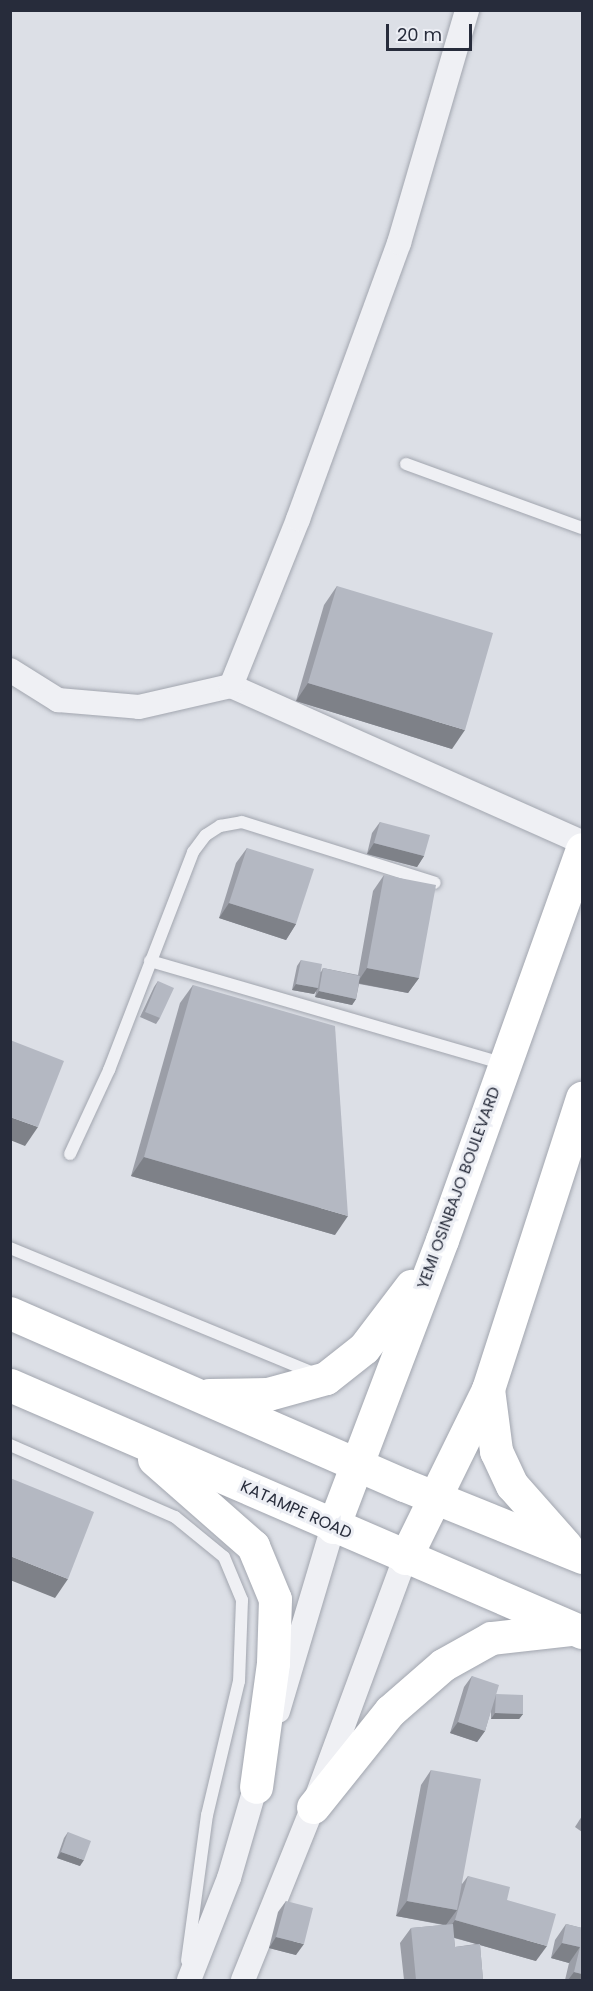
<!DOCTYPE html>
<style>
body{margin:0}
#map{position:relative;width:593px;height:1991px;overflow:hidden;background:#dcdfe6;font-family:Poppins,sans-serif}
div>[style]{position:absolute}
.roads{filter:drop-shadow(0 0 2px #a2a6af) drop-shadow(0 0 2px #a2a6af)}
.lane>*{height:12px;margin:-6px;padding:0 6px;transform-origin:6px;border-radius:6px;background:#eff0f4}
.street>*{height:24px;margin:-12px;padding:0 12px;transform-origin:12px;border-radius:12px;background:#eff0f4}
.secondary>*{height:33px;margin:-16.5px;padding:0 16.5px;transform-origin:16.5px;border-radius:16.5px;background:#fff}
.wall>*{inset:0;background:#9b9ea7}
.shaded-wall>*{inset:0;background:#7e8188}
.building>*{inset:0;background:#b4b8c2}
span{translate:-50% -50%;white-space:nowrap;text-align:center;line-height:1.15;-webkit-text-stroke:6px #eceef4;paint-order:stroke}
.street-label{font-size:16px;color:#272c3b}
.frame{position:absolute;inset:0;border:12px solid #272c3b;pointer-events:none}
.scale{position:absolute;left:386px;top:24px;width:86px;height:27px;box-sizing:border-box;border:3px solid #272c3b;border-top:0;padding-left:8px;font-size:18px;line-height:21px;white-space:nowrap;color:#272c3b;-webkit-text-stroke:4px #eceef4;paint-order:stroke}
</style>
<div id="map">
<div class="roads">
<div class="lane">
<i style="left:406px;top:464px;width:187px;rotate:20deg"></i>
<i style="left:150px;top:961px;width:369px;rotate:16.2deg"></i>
<i style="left:70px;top:1154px;width:93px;rotate:-65.1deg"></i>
<i style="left:109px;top:1070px;width:234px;rotate:-68.9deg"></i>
<i style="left:193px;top:852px;width:21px;rotate:-53deg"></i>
<i style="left:206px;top:835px;width:17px;rotate:-33deg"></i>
<i style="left:220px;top:826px;width:22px;rotate:-10deg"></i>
<i style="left:242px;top:822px;width:202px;rotate:17.5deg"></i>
<i style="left:10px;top:1248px;width:328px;rotate:22.4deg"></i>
<i style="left:10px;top:1445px;width:180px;rotate:23.6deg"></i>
<i style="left:175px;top:1517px;width:63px;rotate:39.2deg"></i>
<i style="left:224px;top:1557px;width:47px;rotate:67.3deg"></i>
<i style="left:242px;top:1600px;width:81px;rotate:92.1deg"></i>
<i style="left:239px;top:1681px;width:138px;rotate:103.4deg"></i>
<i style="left:207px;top:1815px;width:147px;rotate:97.8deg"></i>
</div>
<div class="street">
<i style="left:10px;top:670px;width:57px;rotate:32deg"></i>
<i style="left:58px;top:700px;width:81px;rotate:4.9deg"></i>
<i style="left:139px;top:707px;width:94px;rotate:-12.9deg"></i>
<i style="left:231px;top:686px;width:384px;rotate:24deg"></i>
<i style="left:231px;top:686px;width:180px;rotate:-68.1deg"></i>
<i style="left:298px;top:519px;width:294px;rotate:-69.9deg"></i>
<i style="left:399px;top:243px;width:243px;rotate:-73.7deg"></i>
<i style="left:278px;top:1711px;width:192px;rotate:-73.4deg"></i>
<i style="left:189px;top:1980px;width:110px;rotate:-68.6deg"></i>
<i style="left:229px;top:1878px;width:111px;rotate:-73.8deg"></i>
<i style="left:243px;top:1980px;width:187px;rotate:-68deg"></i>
<i style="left:313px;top:1807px;width:265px;rotate:-69.7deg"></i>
</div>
<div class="secondary">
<i style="left:10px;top:1313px;width:430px;rotate:23.6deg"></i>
<i style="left:404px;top:1485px;width:192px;rotate:22deg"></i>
<i style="left:10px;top:1385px;width:623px;rotate:23.36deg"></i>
<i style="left:488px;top:1389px;width:63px;rotate:82.6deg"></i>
<i style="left:496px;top:1451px;width:38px;rotate:65deg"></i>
<i style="left:512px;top:1485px;width:81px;rotate:48.5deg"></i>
<i style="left:209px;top:1395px;width:59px;rotate:-1deg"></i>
<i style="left:268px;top:1394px;width:60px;rotate:-15.4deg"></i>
<i style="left:326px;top:1378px;width:48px;rotate:-38.3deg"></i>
<i style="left:364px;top:1348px;width:78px;rotate:-52.8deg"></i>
<i style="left:154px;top:1459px;width:132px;rotate:41.3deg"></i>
<i style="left:253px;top:1546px;width:57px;rotate:67.5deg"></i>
<i style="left:275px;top:1599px;width:64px;rotate:91.8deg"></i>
<i style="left:273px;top:1663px;width:125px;rotate:97.8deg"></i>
<i style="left:333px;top:1527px;width:307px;rotate:-69.2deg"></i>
<i style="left:442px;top:1240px;width:415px;rotate:-70.3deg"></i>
<i style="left:405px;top:1558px;width:188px;rotate:-63.8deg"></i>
<i style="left:488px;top:1389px;width:306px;rotate:-72.1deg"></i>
<i style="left:313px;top:1807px;width:123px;rotate:-51.3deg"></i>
<i style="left:390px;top:1711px;width:70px;rotate:-41deg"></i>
<i style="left:443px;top:1665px;width:55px;rotate:-29.4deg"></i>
<i style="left:491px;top:1638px;width:81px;rotate:-6.4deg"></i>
</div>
</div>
<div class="wall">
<i style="clip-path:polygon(337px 586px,452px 749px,296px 701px,324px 605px)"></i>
<i style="clip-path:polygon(380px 822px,424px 856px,417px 867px,367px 854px,372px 833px)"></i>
<i style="clip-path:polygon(247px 848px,296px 924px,286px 940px,219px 918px,236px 863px)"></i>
<i style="clip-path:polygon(384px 875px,419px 978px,408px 993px,359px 984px,356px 999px,352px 1005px,315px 997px,316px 991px,314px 994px,292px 990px,297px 966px,301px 960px,321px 972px,323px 968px,358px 975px,373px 891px)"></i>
<i style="clip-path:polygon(158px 981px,160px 1018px,156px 1024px,140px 1017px,154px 987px)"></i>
<i style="clip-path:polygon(193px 985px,335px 1235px,131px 1176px,180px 1003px)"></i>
<i style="clip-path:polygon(472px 1676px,523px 1714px,519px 1719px,491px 1719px,491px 1710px,485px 1731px,477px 1742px,450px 1733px,464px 1687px)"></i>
<i style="clip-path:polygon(evenodd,431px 1770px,462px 1884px,468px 1876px,507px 1900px,536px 1961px,480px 1945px,483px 1980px,496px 1980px,404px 1980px,400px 1943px,411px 1928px,443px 1925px,396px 1916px,421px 1785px,431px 1770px,454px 1938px,476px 1944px,455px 1947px,454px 1938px)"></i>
<i style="clip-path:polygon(582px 1816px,582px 1832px,575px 1827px)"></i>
<i style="clip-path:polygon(68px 1832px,80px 1866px,57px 1858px,64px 1838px)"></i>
<i style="clip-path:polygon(286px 1901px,296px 1955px,269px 1948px,278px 1912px)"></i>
<i style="clip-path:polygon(566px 1924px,582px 1928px,582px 1980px,565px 1980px,569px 1963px,551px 1958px,555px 1940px)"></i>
</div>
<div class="shaded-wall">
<i style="clip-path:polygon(308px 683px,465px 730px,452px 749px,296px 701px)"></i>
<i style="clip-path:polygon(374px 843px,424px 856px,417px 867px,367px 854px)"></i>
<i style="clip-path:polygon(229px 903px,296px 924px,286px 940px,219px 918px)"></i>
<i style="clip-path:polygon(367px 968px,419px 978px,408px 993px,357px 983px)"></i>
<i style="clip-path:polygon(296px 984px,318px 988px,314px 994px,292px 990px)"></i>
<i style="clip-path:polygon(319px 991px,356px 999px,352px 1005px,315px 997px)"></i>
<i style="clip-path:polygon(10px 1117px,38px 1127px,25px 1146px,10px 1140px)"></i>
<i style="clip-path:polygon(144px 1157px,348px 1216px,335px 1235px,131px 1176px)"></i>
<i style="clip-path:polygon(10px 1556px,68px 1579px,55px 1598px,10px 1580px)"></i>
<i style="clip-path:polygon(495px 1713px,523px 1714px,519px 1719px,491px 1719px)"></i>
<i style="clip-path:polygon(458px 1722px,485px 1731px,477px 1742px,450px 1733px)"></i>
<i style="clip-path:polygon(61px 1852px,84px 1860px,80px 1866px,57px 1858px)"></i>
<i style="clip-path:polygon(407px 1901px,457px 1910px,446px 1925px,396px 1916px)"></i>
<i style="clip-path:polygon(455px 1920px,547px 1946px,536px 1961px,445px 1935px)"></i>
<i style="clip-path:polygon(276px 1937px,304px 1944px,296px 1955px,269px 1948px)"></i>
<i style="clip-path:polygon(562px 1943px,580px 1947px,569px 1963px,551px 1958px)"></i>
<i style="clip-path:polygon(574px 1972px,582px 1974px,582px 1980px,568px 1980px)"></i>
</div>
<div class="building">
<i style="clip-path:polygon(337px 586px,493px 633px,465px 730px,308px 683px)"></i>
<i style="clip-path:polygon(380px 822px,430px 835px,424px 856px,374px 843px)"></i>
<i style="clip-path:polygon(247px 848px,314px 869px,296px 924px,229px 903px)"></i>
<i style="clip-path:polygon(384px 875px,436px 885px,419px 978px,367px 968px)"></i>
<i style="clip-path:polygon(301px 960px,322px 964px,318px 988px,296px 984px)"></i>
<i style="clip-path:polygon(323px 968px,360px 976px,356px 999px,319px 991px)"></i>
<i style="clip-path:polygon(158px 981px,174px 988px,160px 1018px,145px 1012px)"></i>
<i style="clip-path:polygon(193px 985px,335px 1026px,348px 1216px,144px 1157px)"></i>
<i style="clip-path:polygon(10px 1040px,64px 1061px,38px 1127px,10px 1117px)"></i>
<i style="clip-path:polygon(10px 1478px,94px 1512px,68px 1579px,10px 1556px)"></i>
<i style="clip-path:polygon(472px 1676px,499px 1685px,485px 1731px,458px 1722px)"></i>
<i style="clip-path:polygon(496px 1694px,523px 1695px,523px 1714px,495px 1713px)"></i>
<i style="clip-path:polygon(431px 1770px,481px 1779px,457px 1910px,407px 1901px)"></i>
<i style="clip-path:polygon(68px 1832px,91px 1841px,84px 1860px,61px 1852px)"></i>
<i style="clip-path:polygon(468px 1876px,510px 1887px,507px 1900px,556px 1914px,547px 1946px,455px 1920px)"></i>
<i style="clip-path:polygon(286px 1901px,313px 1908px,304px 1944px,276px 1937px)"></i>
<i style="clip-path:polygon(453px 1924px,455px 1947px,480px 1944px,483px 1980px,496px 1979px,496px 1980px,416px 1980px,411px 1928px)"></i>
<i style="clip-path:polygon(566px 1924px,582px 1928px,582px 1974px,574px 1972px,580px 1947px,562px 1943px)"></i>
</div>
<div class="street-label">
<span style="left:459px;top:1188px;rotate:-70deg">YEMI OSINBAJO BOULEVARD</span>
<span style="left:296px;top:1510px;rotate:24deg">KATAMPE ROAD</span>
</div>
<div class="frame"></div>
<div class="scale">20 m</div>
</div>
